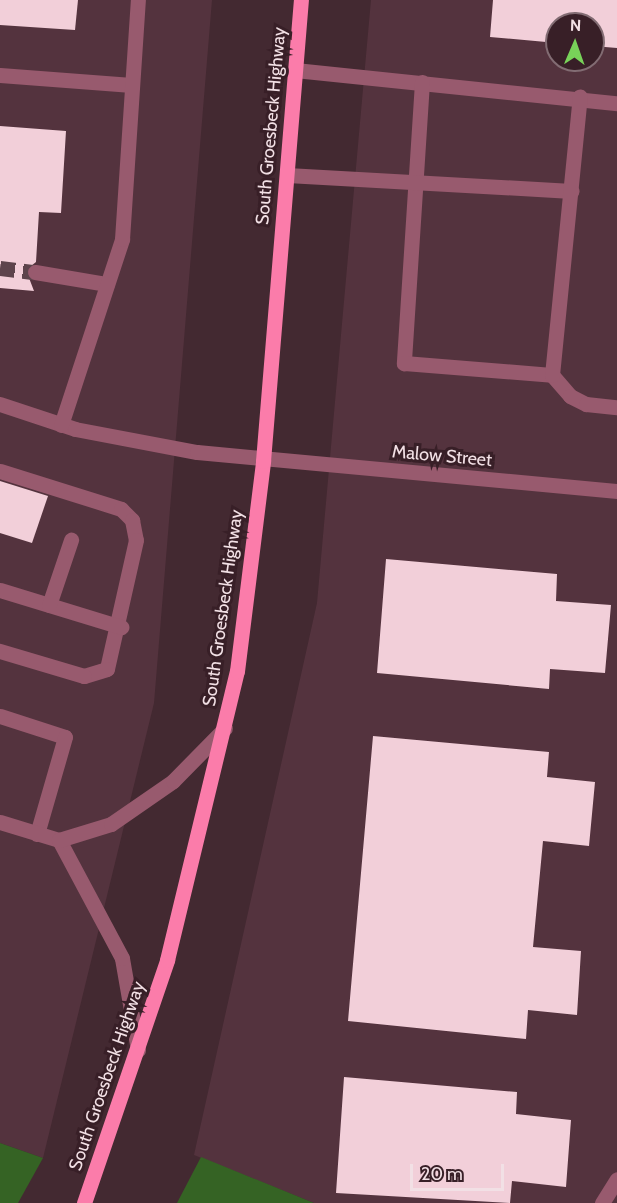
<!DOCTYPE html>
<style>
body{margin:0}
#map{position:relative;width:617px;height:1203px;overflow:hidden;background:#432931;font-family:Cabin,sans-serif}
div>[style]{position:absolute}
.built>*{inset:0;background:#54333e}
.green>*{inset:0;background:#356324}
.building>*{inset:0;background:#f2cfd9}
.minor-tunnel>*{height:15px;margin-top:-7.5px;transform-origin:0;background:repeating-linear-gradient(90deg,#5d444c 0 15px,transparent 0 23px)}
.minor>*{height:15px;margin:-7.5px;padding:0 7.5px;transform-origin:7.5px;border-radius:7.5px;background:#985a6e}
.major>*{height:15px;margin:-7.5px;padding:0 7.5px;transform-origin:7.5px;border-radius:7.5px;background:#fb7caa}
span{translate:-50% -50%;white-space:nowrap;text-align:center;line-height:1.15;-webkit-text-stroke:6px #381f27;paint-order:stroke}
.street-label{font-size:18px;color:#f2e0e5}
.north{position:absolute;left:545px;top:12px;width:60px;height:60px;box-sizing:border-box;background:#381f27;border:2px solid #826c73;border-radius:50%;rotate:2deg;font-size:16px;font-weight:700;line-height:24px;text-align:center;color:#f2e0e5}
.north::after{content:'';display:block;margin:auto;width:21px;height:27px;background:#78d259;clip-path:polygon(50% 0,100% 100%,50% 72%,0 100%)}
.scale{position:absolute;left:410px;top:1164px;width:94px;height:27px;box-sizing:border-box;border:3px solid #f2e0e5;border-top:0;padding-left:8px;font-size:18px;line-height:21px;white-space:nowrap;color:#f2e0e5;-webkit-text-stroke:4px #381f27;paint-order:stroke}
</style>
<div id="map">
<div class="built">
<i style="clip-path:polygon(0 0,212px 0,154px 703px,43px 1158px,0 1143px)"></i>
<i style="clip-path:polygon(evenodd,371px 0,617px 0,617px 1203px,314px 1203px,194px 1155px,317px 603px,371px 0,557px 24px,593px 24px,593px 60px,557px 60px,557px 24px)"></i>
</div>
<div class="green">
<i style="clip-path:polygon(0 1143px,43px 1158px,18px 1203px,0 1203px)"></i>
<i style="clip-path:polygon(201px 1157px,314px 1203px,177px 1203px)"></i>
</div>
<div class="building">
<i style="clip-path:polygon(0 0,78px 0,75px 30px,0 25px)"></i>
<i style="clip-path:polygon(493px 0,617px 0,617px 48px,593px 46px,593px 24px,557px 24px,557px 43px,490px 37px)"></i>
<i style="clip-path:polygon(0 126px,66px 131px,61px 213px,39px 212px,36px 262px,26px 270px,34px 291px,0 288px)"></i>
<i style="clip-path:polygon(0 481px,48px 496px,32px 543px,0 533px)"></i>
<i style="clip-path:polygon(386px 559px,557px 574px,556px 601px,611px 605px,605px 673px,550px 669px,549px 689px,377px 673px)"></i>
<i style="clip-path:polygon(373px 736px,549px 752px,547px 777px,595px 782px,589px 846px,543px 841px,533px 947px,581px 951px,577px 1015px,528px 1010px,526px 1039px,348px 1021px)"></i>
<i style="clip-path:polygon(344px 1077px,517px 1092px,516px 1114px,571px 1120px,566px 1187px,512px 1181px,510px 1203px,336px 1193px)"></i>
</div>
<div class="minor-tunnel">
<i style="left:0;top:268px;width:35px;rotate:7deg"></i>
</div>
<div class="minor">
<i style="left:295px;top:70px;width:324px;rotate:5.9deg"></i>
<i style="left:0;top:75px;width:132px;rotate:4.3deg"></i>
<i style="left:422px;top:82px;width:282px;rotate:93.7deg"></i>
<i style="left:404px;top:363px;width:148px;rotate:4.6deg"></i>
<i style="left:552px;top:375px;width:28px;rotate:49deg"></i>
<i style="left:570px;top:396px;width:18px;rotate:27deg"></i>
<i style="left:586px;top:404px;width:31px;rotate:6deg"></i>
<i style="left:287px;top:175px;width:285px;rotate:3.2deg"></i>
<i style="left:35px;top:272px;width:73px;rotate:9.5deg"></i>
<i style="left:552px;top:375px;width:280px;rotate:-84.3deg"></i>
<i style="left:0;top:404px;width:79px;rotate:18.4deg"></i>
<i style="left:75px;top:429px;width:124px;rotate:10.7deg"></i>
<i style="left:197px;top:452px;width:422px;rotate:5.3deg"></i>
<i style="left:61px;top:425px;width:196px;rotate:-71.8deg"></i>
<i style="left:122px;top:239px;width:240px;rotate:-86.2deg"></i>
<i style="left:0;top:471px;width:127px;rotate:17.4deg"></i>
<i style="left:121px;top:509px;width:16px;rotate:45deg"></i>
<i style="left:132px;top:520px;width:20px;rotate:79deg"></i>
<i style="left:136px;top:540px;width:132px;rotate:102.7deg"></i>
<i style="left:107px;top:669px;width:24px;rotate:163deg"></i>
<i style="left:84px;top:676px;width:88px;rotate:-163.4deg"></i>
<i style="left:0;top:590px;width:127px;rotate:17deg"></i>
<i style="left:49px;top:605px;width:69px;rotate:-71.3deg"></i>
<i style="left:0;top:716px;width:68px;rotate:17.9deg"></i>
<i style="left:65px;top:737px;width:101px;rotate:106.1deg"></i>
<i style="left:0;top:822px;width:62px;rotate:17deg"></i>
<i style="left:138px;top:1050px;width:93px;rotate:-99.9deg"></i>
<i style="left:122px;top:958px;width:134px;rotate:-118.1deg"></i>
<i style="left:59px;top:840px;width:54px;rotate:-17.1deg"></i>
<i style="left:111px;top:824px;width:75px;rotate:-34.7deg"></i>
<i style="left:173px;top:781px;width:74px;rotate:-45.5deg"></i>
<i style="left:602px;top:1203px;width:28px;rotate:-58deg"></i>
</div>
<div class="major">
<i style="left:84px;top:1203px;width:257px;rotate:-71.1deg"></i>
<i style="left:167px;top:960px;width:297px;rotate:-76.4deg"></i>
<i style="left:237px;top:671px;width:212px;rotate:-82.9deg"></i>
<i style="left:263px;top:461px;width:463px;rotate:-85.3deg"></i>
</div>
<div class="street-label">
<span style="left:271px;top:126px;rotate:-85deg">South Groesbeck Highway</span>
<span style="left:442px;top:456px;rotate:5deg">Malow Street</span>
<span style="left:223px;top:608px;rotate:-82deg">South Groesbeck Highway</span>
<span style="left:107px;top:1076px;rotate:-71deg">South Groesbeck Highway</span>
</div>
<div class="north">N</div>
<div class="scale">20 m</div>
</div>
